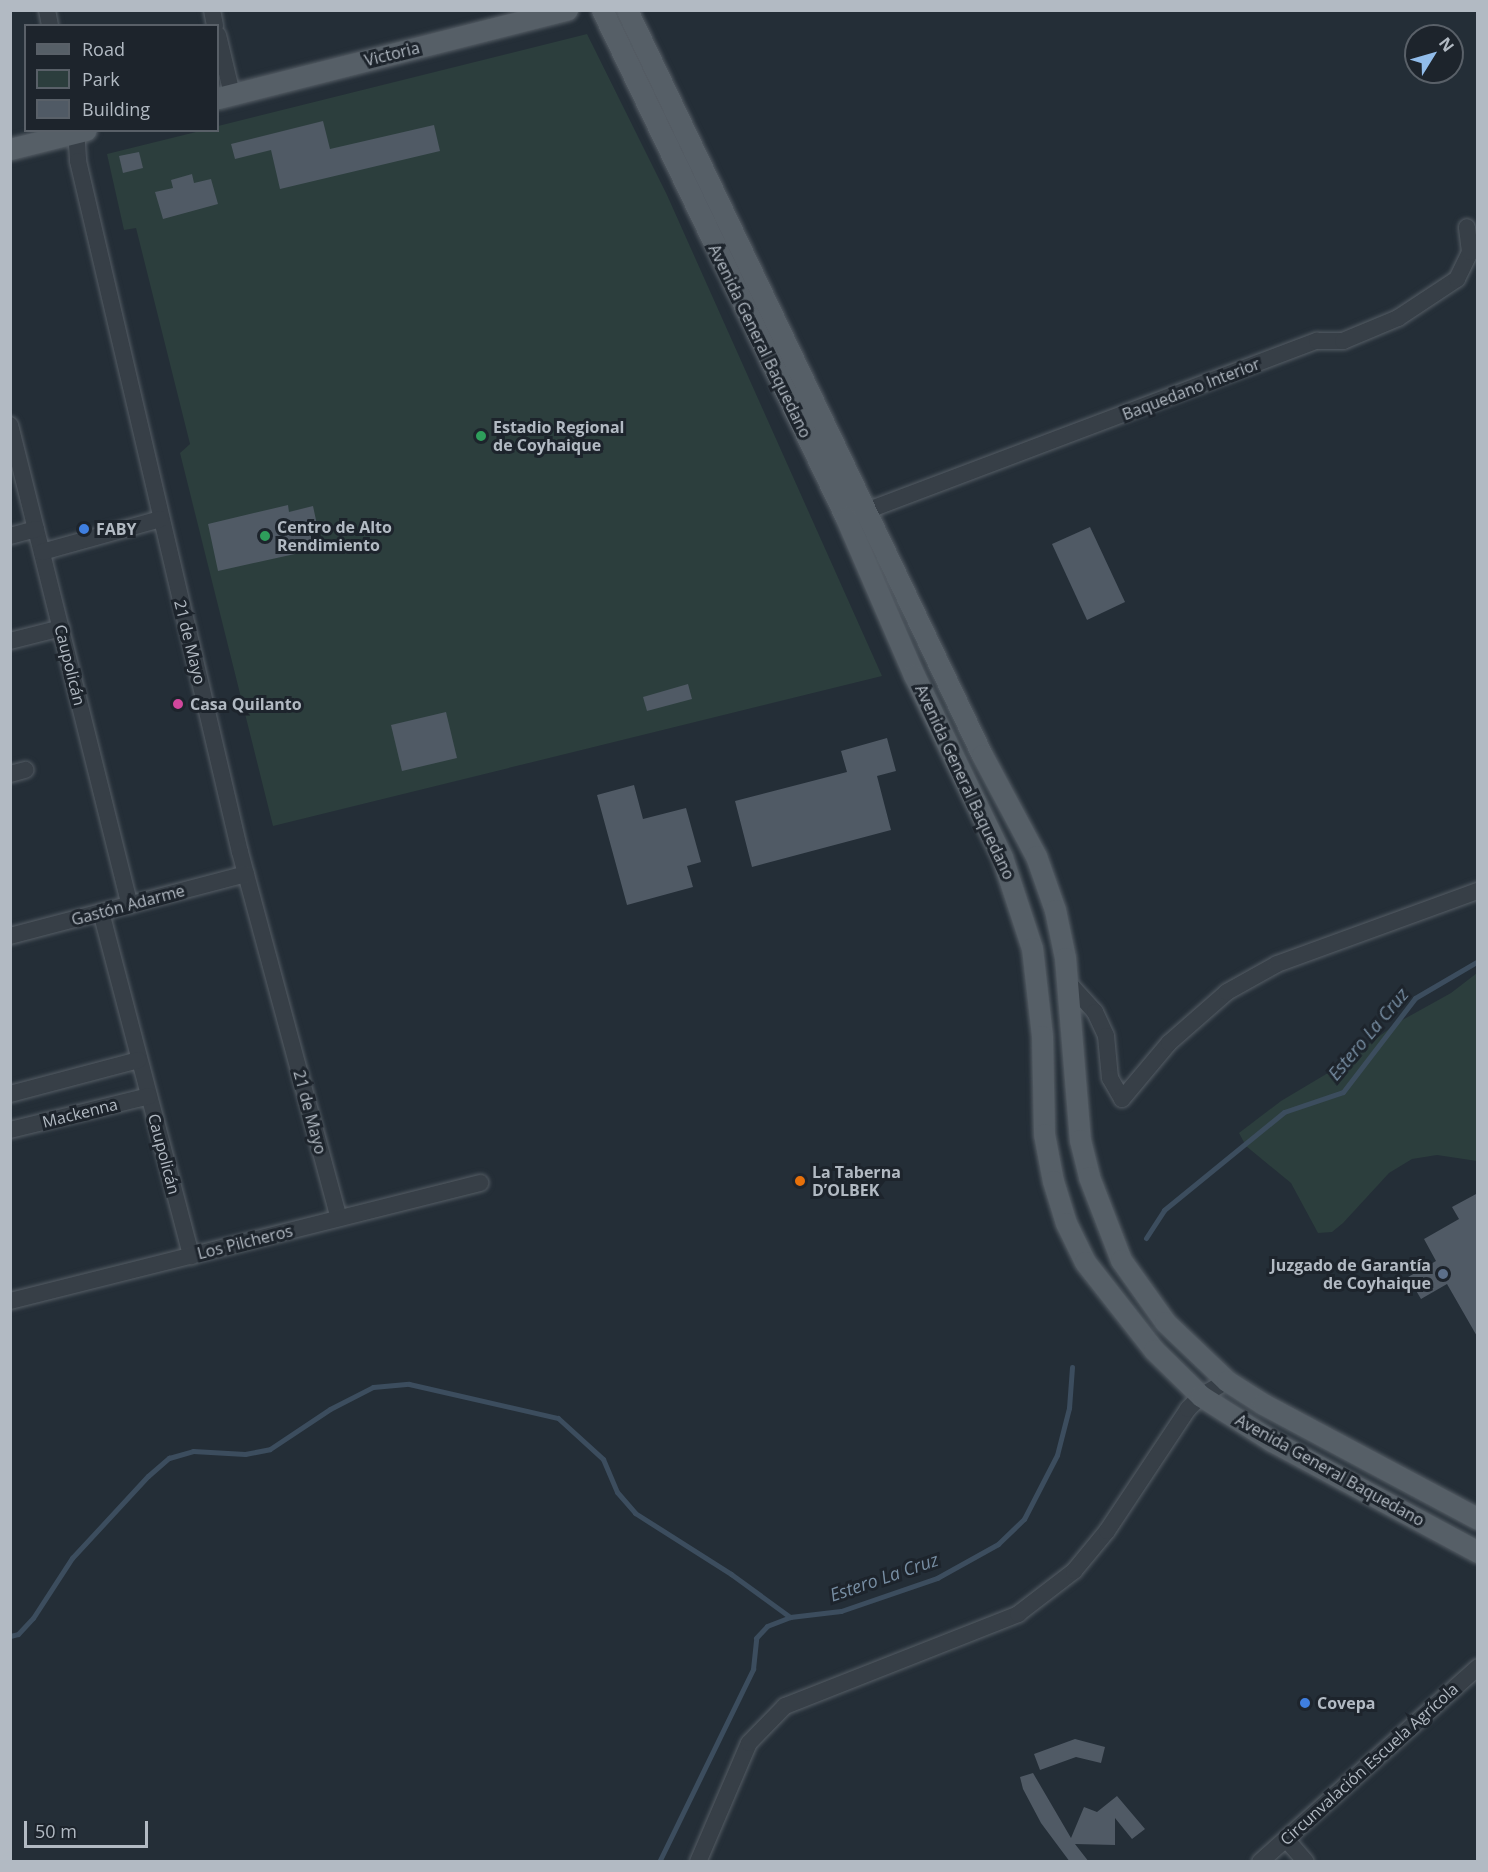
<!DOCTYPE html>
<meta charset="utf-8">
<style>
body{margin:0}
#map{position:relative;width:1488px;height:1872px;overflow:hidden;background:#242e37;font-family:"Open Sans",sans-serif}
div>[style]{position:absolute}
.green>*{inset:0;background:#2c3e3d}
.stream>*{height:5px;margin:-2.5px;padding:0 2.5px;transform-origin:2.5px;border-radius:2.5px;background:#3c4d5e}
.building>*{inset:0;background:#505a65}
.roads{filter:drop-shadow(0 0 2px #555d65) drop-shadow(0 0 2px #555d65)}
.minor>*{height:16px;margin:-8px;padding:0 8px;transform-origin:8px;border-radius:8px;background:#373f47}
.major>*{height:21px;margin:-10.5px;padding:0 10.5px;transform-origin:10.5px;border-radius:10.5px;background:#565f67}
.dots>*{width:16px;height:16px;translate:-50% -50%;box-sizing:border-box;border:3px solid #1d242c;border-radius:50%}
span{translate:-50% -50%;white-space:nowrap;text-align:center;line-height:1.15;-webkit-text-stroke:6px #1d242c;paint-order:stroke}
.street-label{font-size:16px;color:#b2bac3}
.poi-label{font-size:16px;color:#b2bac3;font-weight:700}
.left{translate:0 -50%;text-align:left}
.right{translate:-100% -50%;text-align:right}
.water-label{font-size:18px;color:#778ea3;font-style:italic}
.frame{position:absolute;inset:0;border:12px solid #b2bac3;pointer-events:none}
.legend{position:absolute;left:24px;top:24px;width:195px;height:108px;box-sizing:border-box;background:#1d242c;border:2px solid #596068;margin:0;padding:8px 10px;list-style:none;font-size:18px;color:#b2bac3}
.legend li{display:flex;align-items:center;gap:12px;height:30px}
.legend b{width:30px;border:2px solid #596068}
.north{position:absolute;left:1404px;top:24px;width:60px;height:60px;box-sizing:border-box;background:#1d242c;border:2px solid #596068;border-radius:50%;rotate:53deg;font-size:16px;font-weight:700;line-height:24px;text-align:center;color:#b2bac3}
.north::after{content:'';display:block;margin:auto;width:21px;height:27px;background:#91bcea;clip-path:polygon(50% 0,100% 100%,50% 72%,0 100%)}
.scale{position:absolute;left:24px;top:1821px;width:124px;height:27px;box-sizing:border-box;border:3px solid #b2bac3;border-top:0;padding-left:8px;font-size:18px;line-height:21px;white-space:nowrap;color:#b2bac3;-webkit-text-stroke:4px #1d242c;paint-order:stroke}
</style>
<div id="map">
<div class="green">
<i style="clip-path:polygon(587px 34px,667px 195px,882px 676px,273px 826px,180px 453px,190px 444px,136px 228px,124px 230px,107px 154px,200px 131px,218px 130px,218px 126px)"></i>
<i style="clip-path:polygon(1477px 973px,1477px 1161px,1437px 1155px,1412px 1159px,1389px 1173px,1343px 1223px,1332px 1232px,1318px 1233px,1291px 1183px,1246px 1146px,1239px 1133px,1281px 1101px,1338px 1067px,1397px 1023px,1451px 993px)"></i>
</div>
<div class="stream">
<i style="left:1146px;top:1238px;width:33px;rotate:-57deg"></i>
<i style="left:1164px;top:1210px;width:155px;rotate:-39.2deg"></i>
<i style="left:1284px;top:1112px;width:62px;rotate:-18.7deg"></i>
<i style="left:1343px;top:1092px;width:118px;rotate:-52.5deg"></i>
<i style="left:1415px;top:998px;width:73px;rotate:-30.4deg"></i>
<i style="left:10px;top:1636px;width:8px;rotate:-14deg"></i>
<i style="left:18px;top:1634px;width:22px;rotate:-47deg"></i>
<i style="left:33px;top:1618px;width:72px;rotate:-57deg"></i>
<i style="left:72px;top:1558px;width:112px;rotate:-47.2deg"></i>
<i style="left:148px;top:1476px;width:28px;rotate:-41deg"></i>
<i style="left:169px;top:1458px;width:25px;rotate:-16deg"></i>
<i style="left:193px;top:1451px;width:52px;rotate:3.3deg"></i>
<i style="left:245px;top:1454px;width:25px;rotate:-11deg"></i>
<i style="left:270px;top:1449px;width:72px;rotate:-33.7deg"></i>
<i style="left:330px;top:1409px;width:48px;rotate:-27.1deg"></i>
<i style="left:373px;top:1387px;width:36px;rotate:-5deg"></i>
<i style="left:409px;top:1384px;width:153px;rotate:12.9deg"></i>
<i style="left:558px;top:1418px;width:61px;rotate:42.3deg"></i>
<i style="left:603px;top:1459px;width:36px;rotate:67deg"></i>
<i style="left:617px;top:1492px;width:28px;rotate:49deg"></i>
<i style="left:635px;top:1513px;width:114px;rotate:32.4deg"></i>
<i style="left:731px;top:1574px;width:73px;rotate:36.1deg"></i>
<i style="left:659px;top:1862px;width:215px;rotate:-64deg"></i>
<i style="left:753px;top:1669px;width:31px;rotate:-84deg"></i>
<i style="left:756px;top:1638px;width:16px;rotate:-47deg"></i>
<i style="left:767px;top:1626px;width:25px;rotate:-21deg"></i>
<i style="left:790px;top:1617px;width:51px;rotate:-6.7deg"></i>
<i style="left:841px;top:1611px;width:102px;rotate:-19deg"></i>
<i style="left:937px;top:1578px;width:70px;rotate:-29.1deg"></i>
<i style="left:998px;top:1544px;width:36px;rotate:-44deg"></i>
<i style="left:1024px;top:1519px;width:72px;rotate:-62.7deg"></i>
<i style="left:1057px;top:1455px;width:49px;rotate:-75.7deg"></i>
<i style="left:1069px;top:1408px;width:41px;rotate:-85.8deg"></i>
</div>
<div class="building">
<i style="clip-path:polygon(323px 121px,330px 149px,434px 125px,440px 151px,280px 189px,271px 150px,235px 159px,231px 144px)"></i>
<i style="clip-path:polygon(139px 152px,143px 168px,123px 173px,119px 156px)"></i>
<i style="clip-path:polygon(192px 174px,194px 183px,211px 179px,218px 204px,163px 219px,155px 192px,173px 188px,171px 180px)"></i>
<i style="clip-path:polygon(288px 505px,289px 512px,313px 506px,322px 548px,218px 571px,208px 524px)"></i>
<i style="clip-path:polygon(1090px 527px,1125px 602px,1087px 620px,1052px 544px)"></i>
<i style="clip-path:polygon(688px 684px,692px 699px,647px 711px,643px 697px)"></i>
<i style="clip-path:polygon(446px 712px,457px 758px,402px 771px,391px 725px)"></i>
<i style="clip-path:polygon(887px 738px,896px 771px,877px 776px,891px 830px,752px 867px,735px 801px,847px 772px,841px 751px)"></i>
<i style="clip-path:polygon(634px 785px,643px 819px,686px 808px,701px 862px,687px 866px,693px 887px,627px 905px,597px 795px)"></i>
<i style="clip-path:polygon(1478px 1193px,1478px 1338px,1447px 1284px,1421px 1299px,1408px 1277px,1436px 1261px,1424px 1239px,1459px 1219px,1452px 1207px)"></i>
<i style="clip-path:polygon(1075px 1739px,1105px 1747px,1101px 1763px,1076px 1757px,1040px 1770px,1034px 1754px)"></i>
<i style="clip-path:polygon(1033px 1773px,1071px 1838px,1084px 1807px,1097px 1812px,1117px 1796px,1145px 1829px,1132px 1839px,1115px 1818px,1115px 1845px,1075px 1844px,1089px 1862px,1070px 1862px,1041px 1823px,1023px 1789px,1020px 1777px)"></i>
</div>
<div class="roads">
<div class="minor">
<i style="left:47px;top:10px;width:16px;rotate:79deg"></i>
<i style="left:212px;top:10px;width:16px;rotate:79deg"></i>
<i style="left:218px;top:35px;width:61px;rotate:76.7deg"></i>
<i style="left:76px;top:130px;width:31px;rotate:86deg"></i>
<i style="left:78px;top:161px;width:710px;rotate:76.81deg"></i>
<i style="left:240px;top:852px;width:379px;rotate:74.9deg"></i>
<i style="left:10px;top:425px;width:495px;rotate:76deg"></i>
<i style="left:866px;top:511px;width:482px;rotate:-20.7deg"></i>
<i style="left:1317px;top:341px;width:26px"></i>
<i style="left:1343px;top:341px;width:60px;rotate:-22.7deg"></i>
<i style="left:1398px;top:318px;width:71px;rotate:-33.5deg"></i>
<i style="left:1457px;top:279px;width:30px;rotate:-64deg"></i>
<i style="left:1470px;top:252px;width:25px;rotate:-97deg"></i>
<i style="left:10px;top:536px;width:27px;rotate:-15deg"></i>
<i style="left:42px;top:552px;width:123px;rotate:-15.6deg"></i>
<i style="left:10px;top:641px;width:53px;rotate:-14.3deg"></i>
<i style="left:10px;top:774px;width:16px;rotate:-15deg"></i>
<i style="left:101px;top:912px;width:356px;rotate:75.3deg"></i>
<i style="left:10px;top:936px;width:244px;rotate:-14.7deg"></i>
<i style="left:1067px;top:981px;width:42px;rotate:47.9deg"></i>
<i style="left:1095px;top:1012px;width:26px;rotate:65deg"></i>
<i style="left:1106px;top:1036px;width:42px;rotate:84.6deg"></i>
<i style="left:1110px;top:1078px;width:24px;rotate:60deg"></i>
<i style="left:1122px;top:1099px;width:73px;rotate:-50deg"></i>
<i style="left:1169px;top:1043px;width:77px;rotate:-41.3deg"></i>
<i style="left:1227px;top:992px;width:57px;rotate:-29.2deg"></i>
<i style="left:1277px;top:964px;width:214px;rotate:-20deg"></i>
<i style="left:10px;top:1094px;width:133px;rotate:-14.8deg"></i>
<i style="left:10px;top:1130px;width:143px;rotate:-13.7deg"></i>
<i style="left:10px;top:1301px;width:485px;rotate:-14.1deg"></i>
<i style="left:1286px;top:1839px;width:30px;rotate:49deg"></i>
<i style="left:698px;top:1862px;width:129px;rotate:-66.8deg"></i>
<i style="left:749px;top:1743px;width:52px;rotate:-45.8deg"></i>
<i style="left:785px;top:1706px;width:251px;rotate:-21.5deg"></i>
<i style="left:1018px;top:1614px;width:71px;rotate:-37.5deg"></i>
<i style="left:1074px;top:1571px;width:52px;rotate:-50.5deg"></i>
<i style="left:1107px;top:1531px;width:146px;rotate:-56.4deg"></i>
<i style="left:1188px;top:1409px;width:18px;rotate:-45deg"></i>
<i style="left:1201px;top:1396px;width:30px;rotate:-30deg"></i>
<i style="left:1260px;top:1862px;width:292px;rotate:-41.8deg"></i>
</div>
<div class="major">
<i style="left:602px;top:10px;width:564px;rotate:64.34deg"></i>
<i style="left:846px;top:518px;width:171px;rotate:66.6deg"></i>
<i style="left:914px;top:675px;width:202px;rotate:64.2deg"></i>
<i style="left:1002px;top:857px;width:96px;rotate:71.8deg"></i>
<i style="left:1032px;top:948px;width:89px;rotate:83.5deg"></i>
<i style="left:1042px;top:1036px;width:98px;rotate:88.8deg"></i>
<i style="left:1044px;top:1134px;width:48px;rotate:79.2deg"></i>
<i style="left:1053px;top:1181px;width:44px;rotate:72.8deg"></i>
<i style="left:1066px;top:1223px;width:43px;rotate:64deg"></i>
<i style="left:1085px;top:1262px;width:112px;rotate:51.9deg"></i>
<i style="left:1154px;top:1350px;width:66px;rotate:44.4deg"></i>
<i style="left:1201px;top:1396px;width:84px;rotate:32.4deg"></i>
<i style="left:1272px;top:1441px;width:234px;rotate:28.3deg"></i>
<i style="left:627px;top:10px;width:825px;rotate:64.52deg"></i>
<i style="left:982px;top:755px;width:115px;rotate:61.9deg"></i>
<i style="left:1036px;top:856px;width:57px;rotate:70.6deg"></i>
<i style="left:1055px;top:910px;width:49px;rotate:78.2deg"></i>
<i style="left:1065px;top:958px;width:183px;rotate:85.3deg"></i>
<i style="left:1080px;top:1140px;width:38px;rotate:76deg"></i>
<i style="left:1089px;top:1177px;width:89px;rotate:68.9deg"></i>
<i style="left:1121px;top:1260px;width:76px;rotate:54.6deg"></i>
<i style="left:1165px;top:1322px;width:86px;rotate:43.6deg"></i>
<i style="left:1227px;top:1381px;width:43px;rotate:32.6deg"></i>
<i style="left:1263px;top:1404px;width:244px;rotate:28.1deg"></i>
<i style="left:218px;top:98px;width:360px;rotate:-14.2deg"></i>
<i style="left:10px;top:149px;width:78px;rotate:-14deg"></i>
</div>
</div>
<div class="dots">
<i style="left:481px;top:436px;background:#2e9e5b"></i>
<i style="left:84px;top:529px;background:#3f7fe0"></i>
<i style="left:265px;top:536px;background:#2e9e5b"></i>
<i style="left:178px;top:704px;background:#d1479c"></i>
<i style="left:800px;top:1181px;background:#e8710a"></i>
<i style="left:1443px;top:1274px;background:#5c6f8a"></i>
<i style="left:1305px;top:1703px;background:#3f7fe0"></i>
</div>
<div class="street-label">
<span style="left:392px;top:54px;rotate:-14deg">Victoria</span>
<span style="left:760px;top:341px;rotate:64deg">Avenida General Baquedano</span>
<span style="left:1191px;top:389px;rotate:-21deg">Baquedano Interior</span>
<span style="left:190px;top:642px;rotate:76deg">21 de Mayo</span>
<span style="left:70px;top:665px;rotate:76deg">Caupolicán</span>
<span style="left:965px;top:782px;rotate:65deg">Avenida General Baquedano</span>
<span style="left:128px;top:905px;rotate:-15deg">Gastón Adarme</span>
<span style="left:310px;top:1112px;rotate:75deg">21 de Mayo</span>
<span style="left:80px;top:1113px;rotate:-14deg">Mackenna</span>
<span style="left:164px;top:1154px;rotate:75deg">Caupolicán</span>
<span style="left:245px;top:1242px;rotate:-14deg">Los Pilcheros</span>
<span style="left:1330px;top:1470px;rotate:29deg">Avenida General Baquedano</span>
<span style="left:1369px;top:1764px;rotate:-42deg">Circunvalación Escuela Agrícola</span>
</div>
<div class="poi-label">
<span class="left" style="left:493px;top:436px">Estadio Regional<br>de Coyhaique</span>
<span class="left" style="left:277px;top:536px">Centro de Alto<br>Rendimiento</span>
<span class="left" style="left:96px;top:529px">FABY</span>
<span class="left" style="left:190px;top:704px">Casa Quilanto</span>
<span class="left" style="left:812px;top:1181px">La Taberna<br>D’OLBEK</span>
<span class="right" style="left:1431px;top:1274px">Juzgado de Garantía<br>de Coyhaique</span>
<span class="left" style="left:1317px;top:1703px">Covepa</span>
</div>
<div class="water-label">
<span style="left:1368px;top:1034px;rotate:-50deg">Estero La Cruz</span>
<span style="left:884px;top:1577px;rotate:-19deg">Estero La Cruz</span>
</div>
<div class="frame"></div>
<ul class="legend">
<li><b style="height:8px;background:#565f67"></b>Road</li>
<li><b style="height:16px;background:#2c3e3d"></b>Park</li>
<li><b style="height:16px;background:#505a65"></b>Building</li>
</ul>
<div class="north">N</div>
<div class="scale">50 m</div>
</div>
